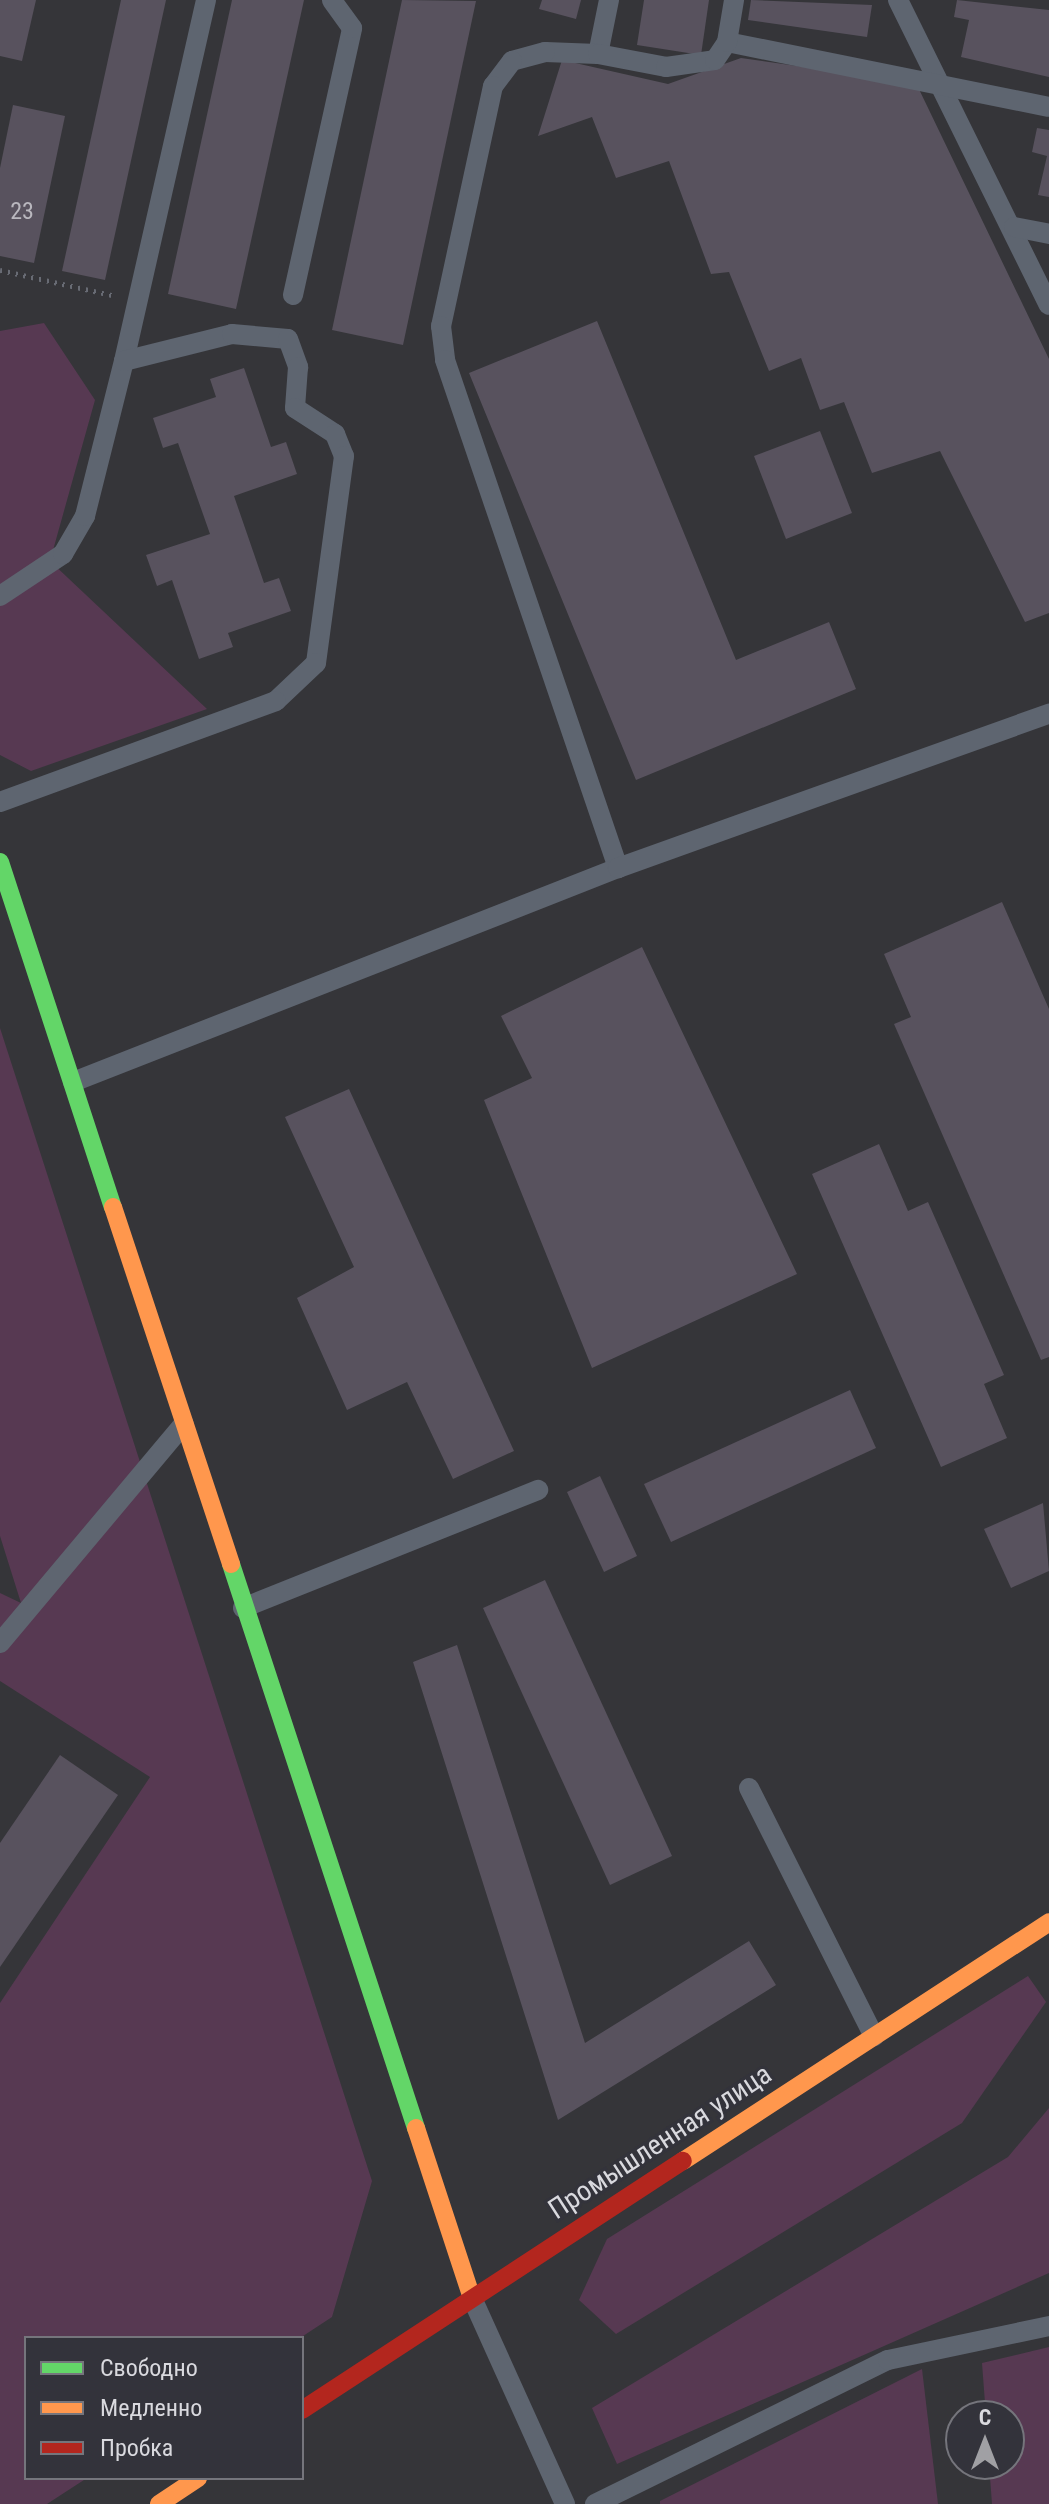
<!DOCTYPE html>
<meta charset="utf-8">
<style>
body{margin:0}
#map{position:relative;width:1049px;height:2504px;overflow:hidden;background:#353539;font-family:"Roboto Condensed",sans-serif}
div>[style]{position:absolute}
.green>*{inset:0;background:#573952}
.building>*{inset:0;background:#58525e}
.path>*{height:5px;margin-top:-2.5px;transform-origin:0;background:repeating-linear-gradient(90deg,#686b74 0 2px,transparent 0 8px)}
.lane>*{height:20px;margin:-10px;padding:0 10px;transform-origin:10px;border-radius:10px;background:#5e6570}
.fast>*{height:18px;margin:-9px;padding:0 9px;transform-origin:9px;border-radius:9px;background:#63d668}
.slow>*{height:18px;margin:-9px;padding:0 9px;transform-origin:9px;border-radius:9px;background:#ff974d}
.jam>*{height:18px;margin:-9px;padding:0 9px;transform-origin:9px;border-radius:9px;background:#b3261e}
span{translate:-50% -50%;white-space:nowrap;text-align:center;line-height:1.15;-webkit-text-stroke:6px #33333b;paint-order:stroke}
.number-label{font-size:24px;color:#b9b7be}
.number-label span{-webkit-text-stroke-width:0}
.street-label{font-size:28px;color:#d9d9de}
.legend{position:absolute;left:24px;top:2336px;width:280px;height:144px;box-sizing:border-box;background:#33333b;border:2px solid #75757c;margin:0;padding:10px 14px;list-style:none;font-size:24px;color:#d9d9de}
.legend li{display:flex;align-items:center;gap:16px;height:40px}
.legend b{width:40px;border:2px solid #75757c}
.north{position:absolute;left:945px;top:2400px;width:80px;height:80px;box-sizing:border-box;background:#33333b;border:2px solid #75757c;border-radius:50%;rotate:0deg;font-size:22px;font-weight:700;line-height:32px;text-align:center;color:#d9d9de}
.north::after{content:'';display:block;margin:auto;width:28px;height:36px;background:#a0a0a4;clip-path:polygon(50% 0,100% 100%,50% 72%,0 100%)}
</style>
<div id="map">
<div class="green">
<i style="clip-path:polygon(44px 323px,95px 400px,50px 561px,207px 709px,31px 771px,0 755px,0 331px)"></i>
<i style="clip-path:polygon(0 1028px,372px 2181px,332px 2317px,300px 2338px,26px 2338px,26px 2478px,87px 2478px,47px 2504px,0 2504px,0 2003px,150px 1777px,0 1681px,0 1593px,21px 1603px,0 1536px)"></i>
<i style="clip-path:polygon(1028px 1976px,1046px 2002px,962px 2123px,616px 2334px,579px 2300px,607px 2239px)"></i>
<i style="clip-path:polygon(1049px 2108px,1049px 2273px,617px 2464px,592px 2408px,1008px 2157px)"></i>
<i style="clip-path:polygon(1049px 2347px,1049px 2504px,992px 2504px,989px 2464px,1009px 2464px,1009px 2416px,986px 2416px,982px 2363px)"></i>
<i style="clip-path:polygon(922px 2369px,938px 2504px,660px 2504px,660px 2501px)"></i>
</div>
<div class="building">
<i style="clip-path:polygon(0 0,36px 0,22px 61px,0 56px)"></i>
<i style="clip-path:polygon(121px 0,166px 0,105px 280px,62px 271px)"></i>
<i style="clip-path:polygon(232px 0,304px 0,236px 309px,168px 294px)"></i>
<i style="clip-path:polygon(402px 0,476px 1px,403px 345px,332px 330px)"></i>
<i style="clip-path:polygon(542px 0,581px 0,576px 19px,539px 9px)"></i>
<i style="clip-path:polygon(644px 0,709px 0,701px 55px,637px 45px)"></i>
<i style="clip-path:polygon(751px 0,872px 5px,867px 37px,748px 20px)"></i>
<i style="clip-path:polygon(957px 0,1049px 10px,1049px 77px,961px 57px,969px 20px,954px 17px)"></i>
<i style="clip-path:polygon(741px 58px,916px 83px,1049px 359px,1049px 613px,1025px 622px,940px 451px,872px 473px,844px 402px,820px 410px,801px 358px,769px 371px,729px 272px,711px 274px,669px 161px,616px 178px,592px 117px,538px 136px,562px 60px,668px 84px)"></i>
<i style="clip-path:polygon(13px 105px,65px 116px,34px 263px,0 256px,0 168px)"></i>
<i style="clip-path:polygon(1037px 128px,1049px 130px,1049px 197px,1038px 195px,1047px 156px,1032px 152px)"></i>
<i style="clip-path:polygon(597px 321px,736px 660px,829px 622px,856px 689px,636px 780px,469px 373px)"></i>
<i style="clip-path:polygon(244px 368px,271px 447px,286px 442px,297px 474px,234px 496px,264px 583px,279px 578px,291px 611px,228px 633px,233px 647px,199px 659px,172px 580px,157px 586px,146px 555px,210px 534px,178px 443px,163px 448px,153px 418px,216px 397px,210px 379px)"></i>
<i style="clip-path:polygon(820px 431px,852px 513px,786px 539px,754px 456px)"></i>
<i style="clip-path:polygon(1002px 902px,1049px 1009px,1049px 1357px,1041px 1360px,894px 1024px,911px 1017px,884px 954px)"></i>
<i style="clip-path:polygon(642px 947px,797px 1274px,592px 1368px,484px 1100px,532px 1078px,501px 1016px)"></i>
<i style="clip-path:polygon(349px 1089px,514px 1451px,453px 1479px,407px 1382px,347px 1410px,297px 1298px,354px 1267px,285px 1117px)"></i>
<i style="clip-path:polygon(879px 1144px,908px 1211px,928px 1202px,1004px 1375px,984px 1384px,1007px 1438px,941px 1467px,812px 1174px)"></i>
<i style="clip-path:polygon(850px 1390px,876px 1448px,671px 1542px,644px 1484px)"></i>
<i style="clip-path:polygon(600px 1476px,637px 1556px,604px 1572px,567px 1492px)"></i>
<i style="clip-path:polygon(1043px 1503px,1049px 1571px,1011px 1588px,984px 1529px)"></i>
<i style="clip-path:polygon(545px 1580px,672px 1856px,610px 1885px,483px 1608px)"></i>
<i style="clip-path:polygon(457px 1645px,585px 2043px,749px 1941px,776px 1985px,558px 2120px,413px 1662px)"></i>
<i style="clip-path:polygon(60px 1755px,118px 1795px,0 1967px,0 1843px)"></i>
</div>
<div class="path">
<i style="left:0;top:270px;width:115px;rotate:12.6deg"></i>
</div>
<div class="lane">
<i style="left:609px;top:0;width:55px;rotate:101.5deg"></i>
<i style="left:598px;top:54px;width:53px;rotate:-177.8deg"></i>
<i style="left:545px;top:52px;width:34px;rotate:165deg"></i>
<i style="left:512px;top:61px;width:31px;rotate:127deg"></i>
<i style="left:493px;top:86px;width:246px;rotate:102.2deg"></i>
<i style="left:441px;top:326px;width:34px;rotate:83deg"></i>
<i style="left:445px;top:360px;width:537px;rotate:71.19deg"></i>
<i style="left:898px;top:0;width:340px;rotate:63.7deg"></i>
<i style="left:727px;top:42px;width:328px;rotate:11.4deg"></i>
<i style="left:598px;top:54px;width:69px;rotate:10.8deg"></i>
<i style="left:666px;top:67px;width:49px;rotate:-8.1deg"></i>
<i style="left:715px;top:60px;width:22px;rotate:-56deg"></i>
<i style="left:727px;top:42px;width:43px;rotate:-80.5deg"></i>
<i style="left:1014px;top:227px;width:36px;rotate:11deg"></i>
<i style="left:293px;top:295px;width:273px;rotate:-77.5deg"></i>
<i style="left:352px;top:28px;width:34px;rotate:-126deg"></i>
<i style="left:124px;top:361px;width:370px;rotate:-77.2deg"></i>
<i style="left:0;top:596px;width:76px;rotate:-33.7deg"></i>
<i style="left:63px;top:554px;width:44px;rotate:-59.9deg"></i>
<i style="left:85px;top:516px;width:160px;rotate:-75.9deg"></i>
<i style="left:124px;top:361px;width:111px;rotate:-14deg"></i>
<i style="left:232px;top:334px;width:56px;rotate:5.1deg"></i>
<i style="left:288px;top:339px;width:30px;rotate:70deg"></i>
<i style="left:298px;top:367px;width:41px;rotate:94.2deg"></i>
<i style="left:295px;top:408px;width:48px;rotate:33deg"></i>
<i style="left:335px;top:434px;width:24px;rotate:68deg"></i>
<i style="left:344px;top:456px;width:209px;rotate:97.7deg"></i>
<i style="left:316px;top:663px;width:55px;rotate:136.5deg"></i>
<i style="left:276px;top:701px;width:294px;rotate:159.9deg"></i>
<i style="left:73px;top:1082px;width:586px;rotate:-21.44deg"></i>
<i style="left:618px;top:868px;width:458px;rotate:-19.7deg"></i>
<i style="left:243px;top:1608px;width:318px;rotate:-21.8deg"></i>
<i style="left:0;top:1643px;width:286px;rotate:-50deg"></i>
<i style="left:749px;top:1788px;width:278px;rotate:63.3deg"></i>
<i style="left:472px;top:2298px;width:226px;rotate:65.7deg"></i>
<i style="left:595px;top:2504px;width:326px;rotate:-26.2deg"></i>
<i style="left:888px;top:2360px;width:165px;rotate:-11.9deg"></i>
</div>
<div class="fast">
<i style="left:0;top:862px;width:363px;rotate:71.9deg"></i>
<i style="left:231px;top:1564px;width:594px;rotate:71.84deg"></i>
</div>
<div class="slow">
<i style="left:113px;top:1207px;width:376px;rotate:71.7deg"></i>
<i style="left:416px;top:2128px;width:179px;rotate:71.8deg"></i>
<i style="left:683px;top:2161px;width:437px;rotate:-33.1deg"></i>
<i style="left:159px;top:2504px;width:47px;rotate:-33.7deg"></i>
</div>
<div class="jam">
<i style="left:302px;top:2410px;width:455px;rotate:-33.2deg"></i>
</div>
<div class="number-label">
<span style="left:22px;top:212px">23</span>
</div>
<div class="street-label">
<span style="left:660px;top:2142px;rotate:-33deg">Промышленная улица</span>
</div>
<ul class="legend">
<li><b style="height:10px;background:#63d668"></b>Свободно</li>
<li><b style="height:10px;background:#ff974d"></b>Медленно</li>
<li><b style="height:10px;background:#b3261e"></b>Пробка</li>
</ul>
<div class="north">С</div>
</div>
